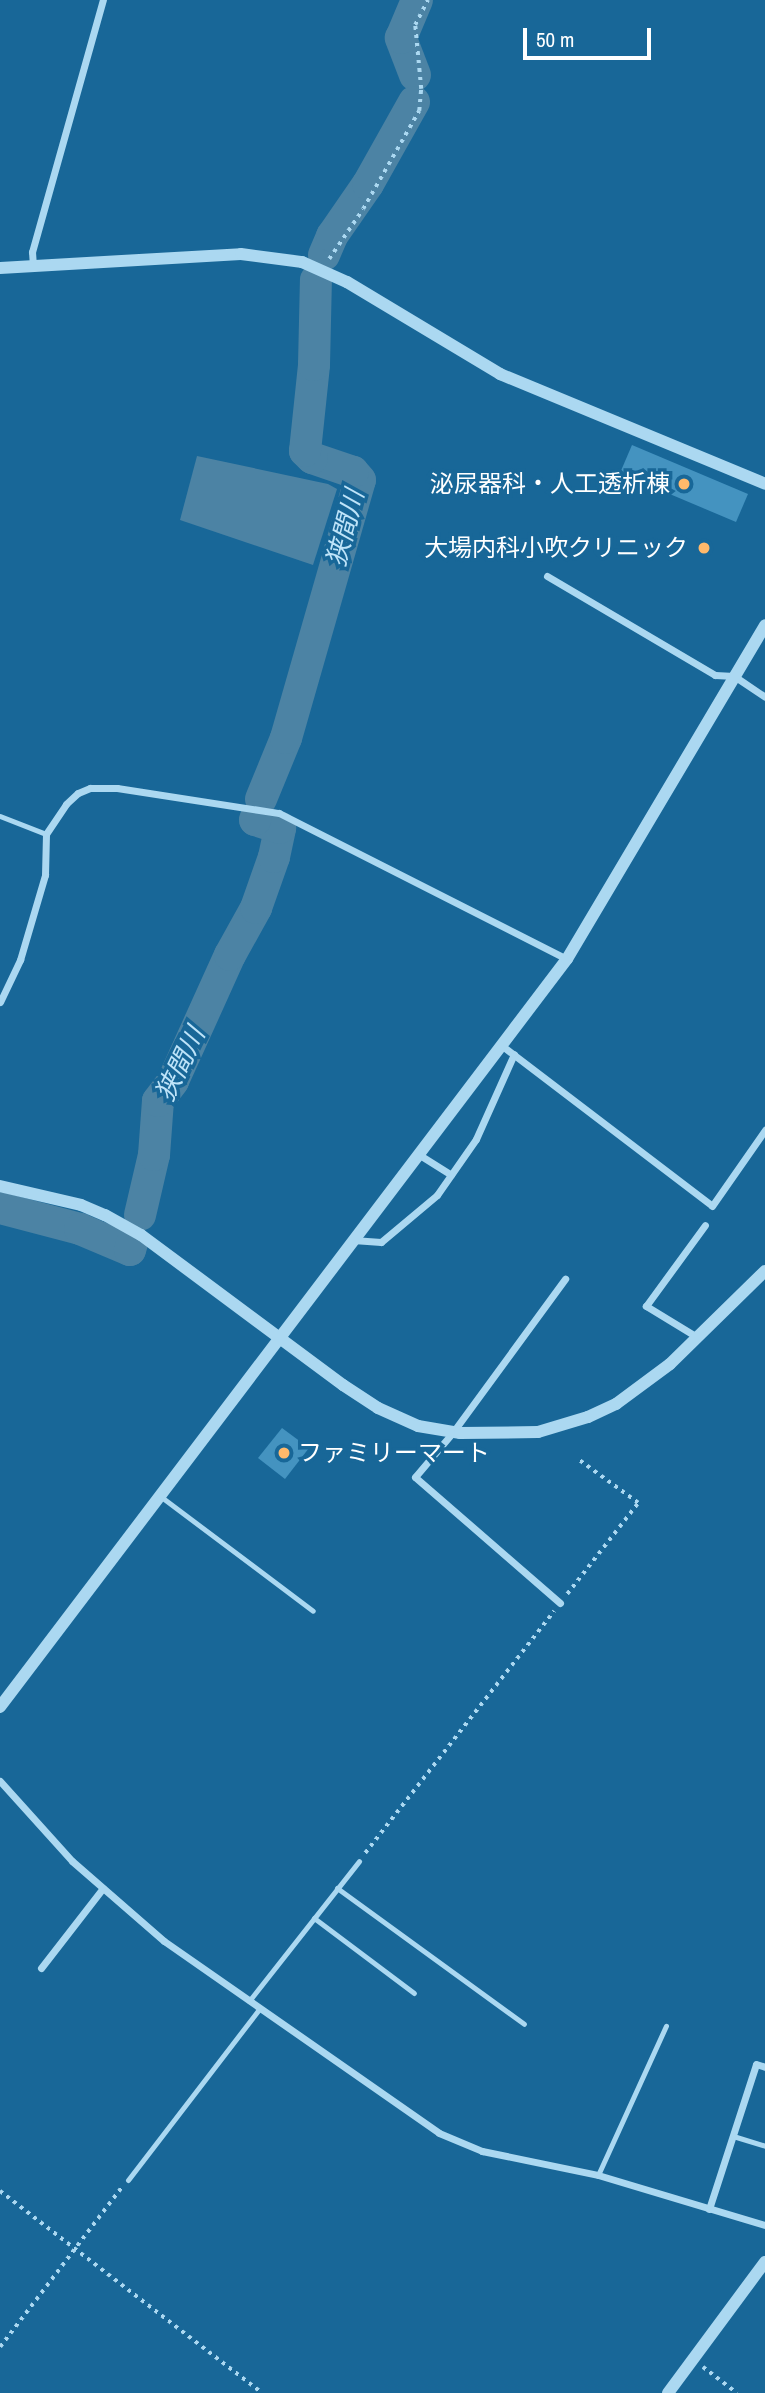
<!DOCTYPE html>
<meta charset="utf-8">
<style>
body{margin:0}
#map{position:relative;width:765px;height:2393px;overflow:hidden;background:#186798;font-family:"Archivo Narrow","Noto Sans JP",sans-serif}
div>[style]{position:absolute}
.water>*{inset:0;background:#4c83a4}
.river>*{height:32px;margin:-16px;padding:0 16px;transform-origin:16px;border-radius:16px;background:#4c83a4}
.building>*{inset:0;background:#4493c0}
.path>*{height:3.5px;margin-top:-1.75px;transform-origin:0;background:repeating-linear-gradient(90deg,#abd8f1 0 3.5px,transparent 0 8.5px)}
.service>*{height:5px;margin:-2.5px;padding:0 2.5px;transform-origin:2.5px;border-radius:2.5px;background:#abd8f1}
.minor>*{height:7px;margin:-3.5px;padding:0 3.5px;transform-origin:3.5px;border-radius:3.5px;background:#abd8f1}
.tertiary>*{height:12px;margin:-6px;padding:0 6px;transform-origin:6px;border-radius:6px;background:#abd8f1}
.dots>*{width:19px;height:19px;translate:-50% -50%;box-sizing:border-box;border:4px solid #186798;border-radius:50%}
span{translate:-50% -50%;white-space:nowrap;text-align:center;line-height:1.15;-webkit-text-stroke:7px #186798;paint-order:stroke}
.poi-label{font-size:24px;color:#fff}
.right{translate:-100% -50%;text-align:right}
.left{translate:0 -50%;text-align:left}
.water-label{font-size:26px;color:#bfe4f9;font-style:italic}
.scale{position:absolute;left:523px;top:28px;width:128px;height:32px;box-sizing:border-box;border:4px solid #fff;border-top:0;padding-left:9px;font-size:21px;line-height:24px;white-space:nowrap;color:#fff;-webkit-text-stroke:5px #186798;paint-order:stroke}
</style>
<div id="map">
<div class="water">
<i style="clip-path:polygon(197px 456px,328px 484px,337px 489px,313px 565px,180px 520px)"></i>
</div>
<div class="river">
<i style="left:415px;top:75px;width:40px;rotate:-111deg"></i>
<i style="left:401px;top:38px;width:41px;rotate:-67.2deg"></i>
<i style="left:324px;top:255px;width:21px;rotate:-67deg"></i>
<i style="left:332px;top:236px;width:63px;rotate:-55.3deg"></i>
<i style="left:368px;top:184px;width:94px;rotate:-60.7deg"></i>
<i style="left:261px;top:799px;width:66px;rotate:-67.7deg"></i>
<i style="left:286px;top:738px;width:268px;rotate:-74deg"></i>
<i style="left:360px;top:480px;width:11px;rotate:-131deg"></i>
<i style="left:353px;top:472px;width:43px;rotate:-161.1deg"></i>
<i style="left:312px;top:458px;width:10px;rotate:-135deg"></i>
<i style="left:305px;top:451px;width:86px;rotate:-84deg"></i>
<i style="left:314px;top:365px;width:85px;rotate:-88.7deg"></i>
<i style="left:0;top:1208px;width:83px;rotate:14.7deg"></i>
<i style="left:80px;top:1229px;width:54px;rotate:22.8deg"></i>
<i style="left:130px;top:1250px;width:7px;rotate:-74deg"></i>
<i style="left:140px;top:1215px;width:62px;rotate:-76.9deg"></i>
<i style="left:154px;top:1155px;width:54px;rotate:-85.8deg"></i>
<i style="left:158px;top:1101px;width:25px;rotate:-53deg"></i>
<i style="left:173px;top:1081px;width:138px;rotate:-65.7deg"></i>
<i style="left:230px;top:955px;width:54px;rotate:-61deg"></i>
<i style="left:256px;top:908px;width:54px;rotate:-70.6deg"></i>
<i style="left:274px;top:857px;width:30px;rotate:-78deg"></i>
<i style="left:280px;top:828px;width:26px;rotate:-162deg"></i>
<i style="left:255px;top:820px;width:3px;rotate:-72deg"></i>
</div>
<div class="building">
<i style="clip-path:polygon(632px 445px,748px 494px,736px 522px,620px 473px)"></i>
<i style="clip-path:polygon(282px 1428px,309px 1448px,285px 1479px,258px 1458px)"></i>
</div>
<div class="path">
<i style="left:329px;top:259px;width:60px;rotate:-55.8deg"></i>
<i style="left:363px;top:209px;width:113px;rotate:-60.3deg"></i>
<i style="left:419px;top:111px;width:22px;rotate:-85deg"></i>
<i style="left:421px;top:89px;width:64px;rotate:-95.4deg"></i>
<i style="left:415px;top:25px;width:28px;rotate:-63deg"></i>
<i style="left:567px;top:1594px;width:115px;rotate:-52deg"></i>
<i style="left:638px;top:1503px;width:72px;rotate:-144.1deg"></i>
<i style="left:365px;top:1853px;width:307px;rotate:-52deg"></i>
<i style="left:0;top:2191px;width:331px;rotate:37.6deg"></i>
<i style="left:0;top:2347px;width:201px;rotate:-52.7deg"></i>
<i style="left:703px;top:2367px;width:43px;rotate:37.4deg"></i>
</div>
<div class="service">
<i style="left:0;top:816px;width:49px;rotate:21.4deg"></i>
<i style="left:160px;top:1496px;width:191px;rotate:36.9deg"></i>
<i style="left:337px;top:1888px;width:231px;rotate:36deg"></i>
<i style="left:314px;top:1918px;width:125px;rotate:36.9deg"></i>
<i style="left:249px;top:2001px;width:178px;rotate:-51.8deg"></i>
<i style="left:733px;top:2136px;width:34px;rotate:17deg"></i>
<i style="left:598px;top:2175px;width:164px;rotate:-65.5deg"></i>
<i style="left:128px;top:2180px;width:215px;rotate:-52.5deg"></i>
</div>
<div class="minor">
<i style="left:33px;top:266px;width:14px;rotate:-94deg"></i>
<i style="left:32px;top:252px;width:262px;rotate:-74.3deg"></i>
<i style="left:547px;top:576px;width:195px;rotate:30.5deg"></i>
<i style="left:715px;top:675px;width:19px;rotate:3deg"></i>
<i style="left:734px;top:676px;width:37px;rotate:34deg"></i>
<i style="left:0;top:1002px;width:47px;rotate:-64.5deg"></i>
<i style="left:20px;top:960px;width:89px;rotate:-73.6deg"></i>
<i style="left:45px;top:875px;width:41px;rotate:-88.6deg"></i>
<i style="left:46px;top:834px;width:36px;rotate:-56deg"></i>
<i style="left:66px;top:804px;width:16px;rotate:-43deg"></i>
<i style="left:78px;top:793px;width:13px;rotate:-23deg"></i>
<i style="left:90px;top:788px;width:27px"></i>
<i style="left:117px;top:788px;width:164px;rotate:8.8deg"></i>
<i style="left:279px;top:813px;width:323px;rotate:26.9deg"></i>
<i style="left:501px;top:1045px;width:265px;rotate:37.3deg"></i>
<i style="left:712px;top:1206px;width:93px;rotate:-55.1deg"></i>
<i style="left:418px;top:1154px;width:39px;rotate:32deg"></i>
<i style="left:353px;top:1240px;width:28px;rotate:4deg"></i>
<i style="left:381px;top:1242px;width:73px;rotate:-40deg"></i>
<i style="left:437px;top:1195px;width:68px;rotate:-55.1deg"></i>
<i style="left:476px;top:1139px;width:93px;rotate:-65.9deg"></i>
<i style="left:697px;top:1337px;width:60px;rotate:-148.7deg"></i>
<i style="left:646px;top:1306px;width:100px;rotate:-53.9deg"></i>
<i style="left:560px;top:1603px;width:192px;rotate:-139deg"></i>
<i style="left:415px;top:1477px;width:59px;rotate:-49.8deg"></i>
<i style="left:453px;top:1432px;width:190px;rotate:-53.8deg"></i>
<i style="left:0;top:1781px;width:108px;rotate:48deg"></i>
<i style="left:72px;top:1861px;width:122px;rotate:41deg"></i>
<i style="left:164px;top:1941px;width:335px;rotate:34.9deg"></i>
<i style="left:439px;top:2133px;width:47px;rotate:22.7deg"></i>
<i style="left:482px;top:2151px;width:118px;rotate:11.7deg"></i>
<i style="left:598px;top:2175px;width:174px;rotate:16.7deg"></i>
<i style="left:41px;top:1968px;width:101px;rotate:-52.2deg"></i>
<i style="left:709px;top:2209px;width:152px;rotate:-72deg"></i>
<i style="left:756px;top:2064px;width:9px;rotate:18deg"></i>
</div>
<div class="tertiary">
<i style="left:0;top:268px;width:241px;rotate:-3.3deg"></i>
<i style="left:241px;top:254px;width:62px;rotate:7.5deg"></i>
<i style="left:302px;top:262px;width:49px;rotate:24deg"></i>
<i style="left:347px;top:282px;width:179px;rotate:31deg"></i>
<i style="left:500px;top:374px;width:287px;rotate:22.5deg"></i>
<i style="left:0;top:1186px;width:83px;rotate:13.2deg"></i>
<i style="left:81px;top:1205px;width:26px;rotate:23deg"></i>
<i style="left:105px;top:1215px;width:41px;rotate:29.1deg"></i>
<i style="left:141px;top:1235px;width:252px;rotate:36.6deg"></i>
<i style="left:343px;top:1385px;width:42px;rotate:33.3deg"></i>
<i style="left:378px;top:1408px;width:44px;rotate:24.2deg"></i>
<i style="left:418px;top:1426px;width:43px;rotate:9.5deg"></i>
<i style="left:460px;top:1433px;width:78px;rotate:-0.7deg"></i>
<i style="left:538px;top:1432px;width:52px;rotate:-16.7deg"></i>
<i style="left:588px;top:1417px;width:31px;rotate:-25deg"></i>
<i style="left:616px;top:1404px;width:67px;rotate:-36.5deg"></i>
<i style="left:670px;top:1364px;width:133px;rotate:-44.4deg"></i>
<i style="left:0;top:1707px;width:939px;rotate:-52.84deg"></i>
<i style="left:567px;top:959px;width:388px;rotate:-59.3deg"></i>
<i style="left:668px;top:2393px;width:163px;rotate:-53.5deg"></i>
</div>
<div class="dots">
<i style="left:684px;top:484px;background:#ffb96b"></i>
<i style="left:704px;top:548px;background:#ffb96b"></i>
<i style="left:284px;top:1453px;background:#ffb96b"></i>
</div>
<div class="poi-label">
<span class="right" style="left:670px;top:484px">泌尿器科・人工透析棟</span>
<span class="right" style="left:688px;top:548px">大場内科小吹クリニック</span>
<span class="left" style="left:298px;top:1453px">ファミリーマート</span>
</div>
<div class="water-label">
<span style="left:345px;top:528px;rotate:-75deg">狭間川</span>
<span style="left:180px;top:1064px;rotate:-64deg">狭間川</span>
</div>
<div class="scale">50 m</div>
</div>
